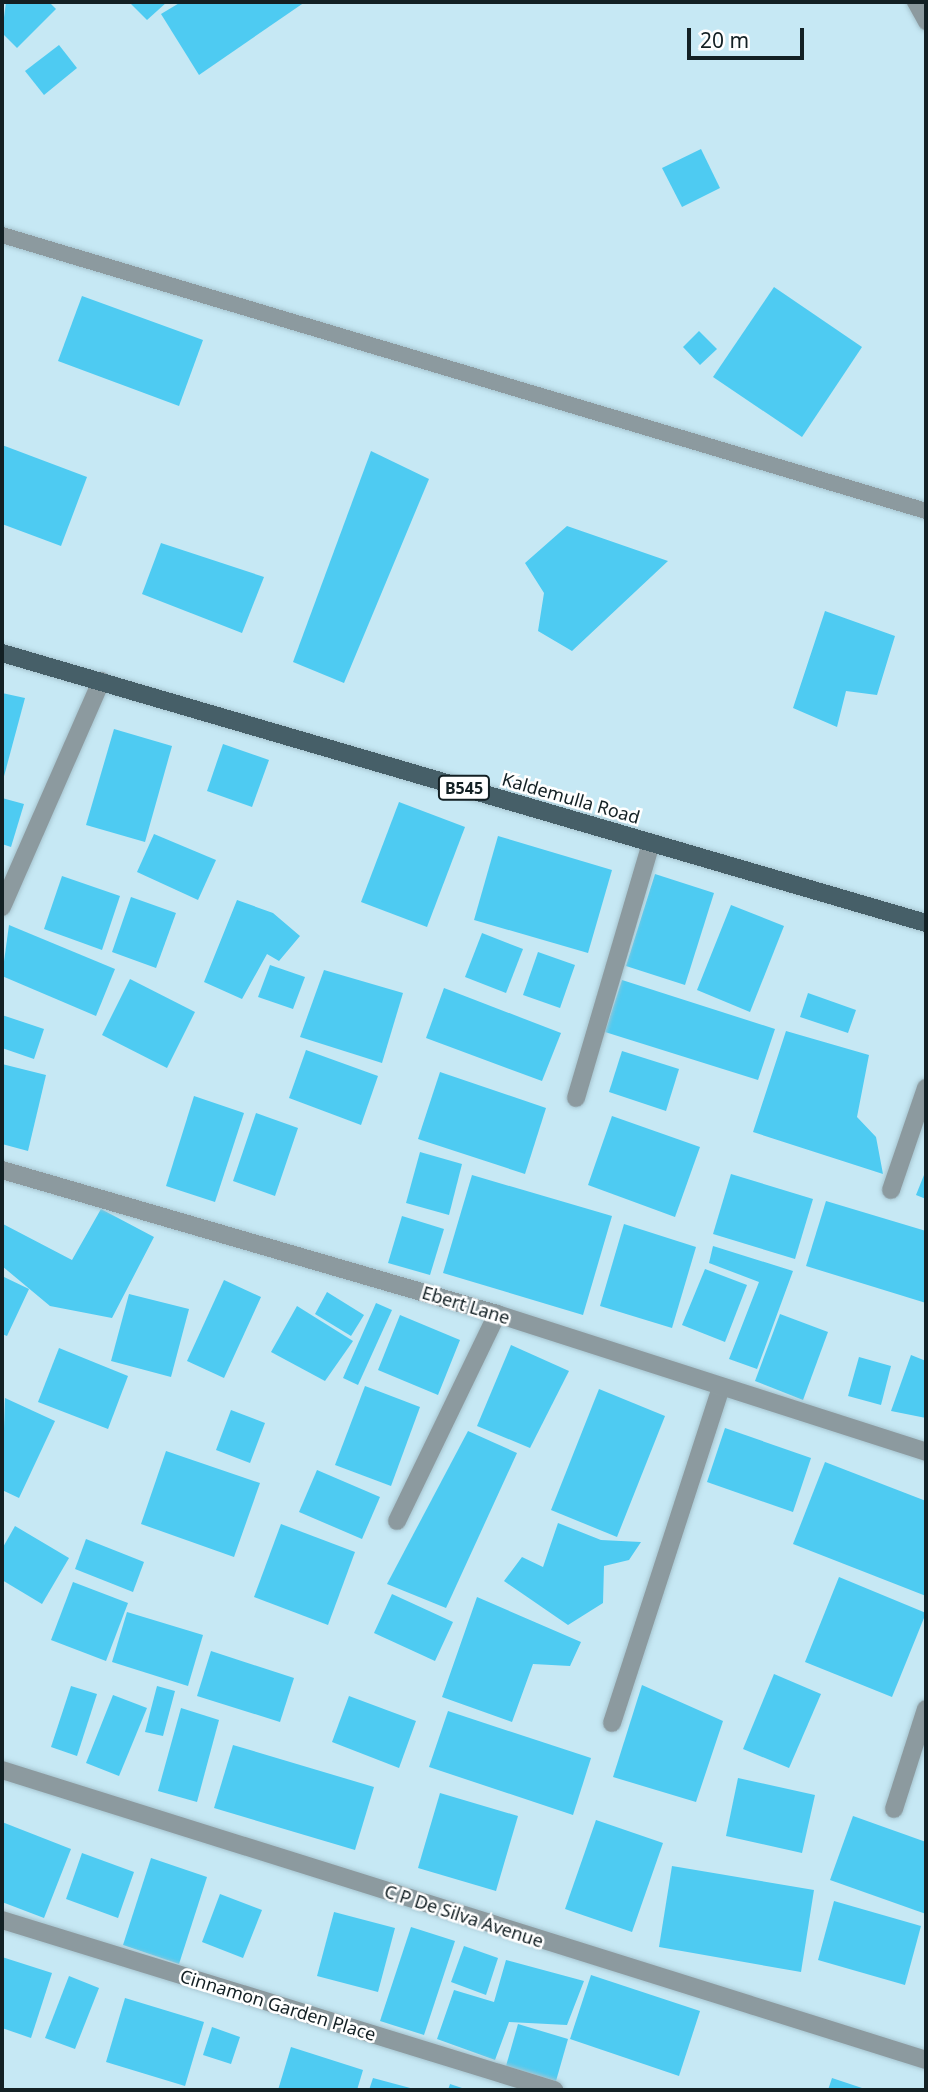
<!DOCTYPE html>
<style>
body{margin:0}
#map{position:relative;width:928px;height:2092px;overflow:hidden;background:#c6e8f4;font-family:"Noto Sans",sans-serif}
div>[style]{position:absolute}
.building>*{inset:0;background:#4ecbf2}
.roads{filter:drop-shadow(0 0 2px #a6c4cf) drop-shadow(0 0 2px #a6c4cf)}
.service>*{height:16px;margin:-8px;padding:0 8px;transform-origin:8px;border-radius:8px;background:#8c9a9f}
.minor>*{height:18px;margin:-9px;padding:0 9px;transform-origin:9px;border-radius:9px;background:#8c9a9f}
.tertiary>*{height:18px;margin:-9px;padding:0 9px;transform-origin:9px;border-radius:9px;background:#8c9a9f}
.primary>*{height:18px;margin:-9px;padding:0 9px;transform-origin:9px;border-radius:9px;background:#465f68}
span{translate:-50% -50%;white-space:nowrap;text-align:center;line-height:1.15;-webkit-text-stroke:5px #fff;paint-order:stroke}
.shield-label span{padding:2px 5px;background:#fff;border:2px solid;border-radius:5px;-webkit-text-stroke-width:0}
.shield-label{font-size:16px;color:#132024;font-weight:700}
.street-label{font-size:18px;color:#132024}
.frame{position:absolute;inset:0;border:4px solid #132024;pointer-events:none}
.scale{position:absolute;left:687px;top:28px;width:117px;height:32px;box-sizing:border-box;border:4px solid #132024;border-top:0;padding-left:9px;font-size:21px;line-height:24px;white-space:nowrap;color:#132024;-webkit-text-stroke:5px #fff;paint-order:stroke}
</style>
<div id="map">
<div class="building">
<i style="clip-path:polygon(6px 2px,49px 2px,56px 9px,17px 48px,2px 33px)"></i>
<i style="clip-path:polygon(129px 2px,167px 2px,147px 20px)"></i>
<i style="clip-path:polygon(181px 2px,305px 2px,199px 75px,161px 14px)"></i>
<i style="clip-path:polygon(59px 45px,77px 68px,44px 95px,25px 71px)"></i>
<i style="clip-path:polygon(701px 149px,720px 188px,682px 207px,662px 168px)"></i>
<i style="clip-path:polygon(774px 287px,862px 347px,802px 437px,713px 377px)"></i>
<i style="clip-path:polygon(82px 296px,203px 340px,179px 406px,58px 361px)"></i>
<i style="clip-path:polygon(699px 331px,717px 349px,700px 365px,683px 347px)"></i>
<i style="clip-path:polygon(2px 445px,87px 477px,61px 546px,2px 524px)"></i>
<i style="clip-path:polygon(371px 451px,429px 479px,344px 683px,293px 662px)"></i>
<i style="clip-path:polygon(567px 526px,668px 561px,572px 651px,538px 631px,544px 593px,525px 563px)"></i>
<i style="clip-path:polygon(161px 543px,264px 577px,242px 633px,142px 594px)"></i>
<i style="clip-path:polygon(825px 611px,895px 636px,877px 695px,846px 691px,837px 727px,793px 708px)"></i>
<i style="clip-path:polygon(2px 693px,25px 698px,3px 780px,2px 780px)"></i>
<i style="clip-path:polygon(114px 729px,172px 746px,145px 842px,86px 825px)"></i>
<i style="clip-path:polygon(223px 744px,269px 760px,252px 807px,207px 791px)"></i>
<i style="clip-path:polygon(2px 798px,24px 804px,11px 847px,2px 844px)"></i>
<i style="clip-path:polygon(399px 802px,465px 827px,427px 927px,361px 902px)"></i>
<i style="clip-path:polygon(154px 834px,216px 860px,198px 900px,137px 872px)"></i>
<i style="clip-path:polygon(498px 836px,612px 870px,588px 953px,474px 920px)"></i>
<i style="clip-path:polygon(655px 874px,714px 893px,685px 985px,626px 966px)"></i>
<i style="clip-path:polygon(62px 876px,120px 896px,102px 950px,44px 929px)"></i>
<i style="clip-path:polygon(131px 897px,176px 913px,156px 968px,112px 952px)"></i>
<i style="clip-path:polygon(237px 900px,273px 913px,300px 936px,279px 961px,267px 954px,242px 999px,204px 982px)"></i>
<i style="clip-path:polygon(731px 905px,784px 926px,750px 1012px,697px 990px)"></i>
<i style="clip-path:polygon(9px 925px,115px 969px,96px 1016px,2px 976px)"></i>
<i style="clip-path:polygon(482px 933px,523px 949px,506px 993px,465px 977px)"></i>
<i style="clip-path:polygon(538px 952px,575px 965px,560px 1008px,523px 995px)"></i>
<i style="clip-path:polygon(270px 965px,305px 977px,293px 1009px,258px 997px)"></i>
<i style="clip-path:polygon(324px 970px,403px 993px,382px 1063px,300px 1037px)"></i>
<i style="clip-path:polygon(130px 979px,195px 1012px,167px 1068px,102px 1035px)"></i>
<i style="clip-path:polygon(622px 980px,775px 1029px,758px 1080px,605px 1032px)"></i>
<i style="clip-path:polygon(444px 988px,561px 1033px,542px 1081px,426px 1038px)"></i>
<i style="clip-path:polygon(808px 993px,856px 1010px,848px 1033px,800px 1017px)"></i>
<i style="clip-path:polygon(2px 1015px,44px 1029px,34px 1059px,2px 1048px)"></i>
<i style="clip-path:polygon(786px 1031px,869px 1055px,857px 1117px,876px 1137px,883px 1174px,753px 1132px)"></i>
<i style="clip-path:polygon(306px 1050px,378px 1076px,361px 1125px,289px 1098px)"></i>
<i style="clip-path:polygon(622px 1051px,679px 1069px,666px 1111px,609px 1092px)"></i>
<i style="clip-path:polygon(2px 1064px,46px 1075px,28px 1151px,2px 1144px)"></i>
<i style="clip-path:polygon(440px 1072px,546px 1108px,525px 1174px,418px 1139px)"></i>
<i style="clip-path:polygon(194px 1096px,244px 1113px,215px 1202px,166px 1186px)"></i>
<i style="clip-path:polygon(256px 1113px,298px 1128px,275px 1196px,233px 1181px)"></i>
<i style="clip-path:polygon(612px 1116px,700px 1147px,675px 1217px,588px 1185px)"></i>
<i style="clip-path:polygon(420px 1152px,462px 1164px,449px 1215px,406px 1203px)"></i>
<i style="clip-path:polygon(926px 1170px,926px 1199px,916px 1195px)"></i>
<i style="clip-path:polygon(731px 1174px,813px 1199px,795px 1259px,713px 1234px)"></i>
<i style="clip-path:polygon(472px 1175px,612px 1216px,583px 1315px,443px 1273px)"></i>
<i style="clip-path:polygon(826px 1201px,926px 1231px,926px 1303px,806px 1266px)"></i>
<i style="clip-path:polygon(101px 1209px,154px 1237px,112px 1318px,50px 1306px,2px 1266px,3px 1224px,72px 1260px)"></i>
<i style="clip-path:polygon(402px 1216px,444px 1229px,430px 1275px,388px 1263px)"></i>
<i style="clip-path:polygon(624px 1224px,696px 1247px,672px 1328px,600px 1306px)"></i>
<i style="clip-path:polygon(713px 1246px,793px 1271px,757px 1369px,729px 1359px,759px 1282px,709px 1263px)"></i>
<i style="clip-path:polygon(705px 1269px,747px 1285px,725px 1342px,682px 1325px)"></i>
<i style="clip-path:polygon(2px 1276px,29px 1289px,7px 1336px,2px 1334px)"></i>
<i style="clip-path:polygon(224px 1280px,261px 1297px,224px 1378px,187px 1361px)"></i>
<i style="clip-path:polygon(327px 1292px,364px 1315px,351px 1336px,315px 1314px)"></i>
<i style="clip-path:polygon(129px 1294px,189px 1309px,171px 1377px,111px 1361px)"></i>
<i style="clip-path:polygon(376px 1303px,392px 1310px,358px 1385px,343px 1378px)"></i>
<i style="clip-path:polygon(297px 1306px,353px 1341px,325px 1381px,271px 1352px)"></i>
<i style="clip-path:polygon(780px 1314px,828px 1332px,803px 1400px,755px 1381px)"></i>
<i style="clip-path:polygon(400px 1315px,460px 1340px,438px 1395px,378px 1370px)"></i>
<i style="clip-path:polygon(511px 1345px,569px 1371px,530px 1448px,477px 1426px)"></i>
<i style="clip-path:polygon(59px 1348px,128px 1376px,108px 1429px,38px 1402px)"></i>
<i style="clip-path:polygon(911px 1355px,926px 1361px,926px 1418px,891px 1411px)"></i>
<i style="clip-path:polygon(859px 1357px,891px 1366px,881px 1405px,848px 1396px)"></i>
<i style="clip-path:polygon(365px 1386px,420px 1407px,391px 1486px,335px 1465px)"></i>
<i style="clip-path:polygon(599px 1389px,665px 1416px,617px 1537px,551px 1510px)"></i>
<i style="clip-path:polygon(5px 1398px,55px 1421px,19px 1498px,2px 1490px)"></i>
<i style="clip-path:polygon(231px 1410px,265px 1423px,250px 1463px,216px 1450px)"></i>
<i style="clip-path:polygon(725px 1428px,811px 1458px,793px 1512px,707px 1482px)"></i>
<i style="clip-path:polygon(468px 1431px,517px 1453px,446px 1608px,387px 1584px)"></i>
<i style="clip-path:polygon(166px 1451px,260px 1483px,234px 1557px,141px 1524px)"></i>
<i style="clip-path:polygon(825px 1462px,926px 1501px,926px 1596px,793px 1544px)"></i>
<i style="clip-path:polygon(317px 1470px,380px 1497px,362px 1539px,299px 1512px)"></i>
<i style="clip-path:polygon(558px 1523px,601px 1540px,641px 1542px,629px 1560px,604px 1566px,603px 1603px,568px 1625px,504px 1581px,522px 1557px,543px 1567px)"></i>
<i style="clip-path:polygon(281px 1524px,355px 1552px,328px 1625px,254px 1597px)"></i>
<i style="clip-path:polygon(15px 1526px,69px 1558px,42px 1604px,2px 1580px,2px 1549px)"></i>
<i style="clip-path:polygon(86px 1539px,144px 1562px,133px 1592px,75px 1569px)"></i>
<i style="clip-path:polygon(839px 1577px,926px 1613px,892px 1697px,805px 1662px)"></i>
<i style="clip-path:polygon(73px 1582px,128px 1603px,106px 1661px,51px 1640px)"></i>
<i style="clip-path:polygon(392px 1594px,453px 1622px,435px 1661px,374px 1633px)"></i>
<i style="clip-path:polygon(477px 1597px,581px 1642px,570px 1666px,533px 1664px,512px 1722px,442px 1697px)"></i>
<i style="clip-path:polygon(127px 1612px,203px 1635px,188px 1686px,112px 1662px)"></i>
<i style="clip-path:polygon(211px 1651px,294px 1678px,280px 1722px,197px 1696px)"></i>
<i style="clip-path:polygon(774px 1674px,821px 1694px,789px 1768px,743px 1749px)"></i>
<i style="clip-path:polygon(642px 1685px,723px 1721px,696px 1802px,613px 1777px)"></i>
<i style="clip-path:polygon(71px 1686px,97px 1694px,77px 1756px,51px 1747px)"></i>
<i style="clip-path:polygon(157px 1686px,175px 1691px,163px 1736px,145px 1732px)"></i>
<i style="clip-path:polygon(113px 1695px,147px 1708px,119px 1776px,86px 1763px)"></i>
<i style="clip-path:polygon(349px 1696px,416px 1721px,399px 1768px,332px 1742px)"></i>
<i style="clip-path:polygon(181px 1708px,219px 1720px,197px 1802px,158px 1791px)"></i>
<i style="clip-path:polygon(448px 1711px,591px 1758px,573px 1815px,429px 1767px)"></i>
<i style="clip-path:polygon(233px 1745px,374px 1787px,355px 1850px,214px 1808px)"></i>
<i style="clip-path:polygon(738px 1778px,815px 1795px,802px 1853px,726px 1836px)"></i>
<i style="clip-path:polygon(440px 1793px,518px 1816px,496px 1891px,418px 1868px)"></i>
<i style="clip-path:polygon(853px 1816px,926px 1842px,926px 1914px,830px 1880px)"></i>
<i style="clip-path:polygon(596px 1820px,663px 1843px,632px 1932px,565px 1909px)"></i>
<i style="clip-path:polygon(2px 1822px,71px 1849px,44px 1918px,2px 1902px)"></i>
<i style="clip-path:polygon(82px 1853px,134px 1872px,118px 1918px,66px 1899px)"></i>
<i style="clip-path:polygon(151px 1858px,207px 1877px,179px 1964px,123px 1945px)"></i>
<i style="clip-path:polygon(672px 1866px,814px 1890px,801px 1972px,659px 1947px)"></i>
<i style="clip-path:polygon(220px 1894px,262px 1910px,243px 1958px,202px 1942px)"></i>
<i style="clip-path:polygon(834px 1901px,921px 1926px,905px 1985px,818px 1960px)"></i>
<i style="clip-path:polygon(334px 1912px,395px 1928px,378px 1992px,317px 1976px)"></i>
<i style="clip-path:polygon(411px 1927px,455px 1941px,424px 2035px,380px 2021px)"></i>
<i style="clip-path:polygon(464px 1946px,498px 1958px,486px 1995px,451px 1982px)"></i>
<i style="clip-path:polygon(2px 1957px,52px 1973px,31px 2038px,2px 2028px)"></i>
<i style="clip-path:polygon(506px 1960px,584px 1981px,567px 2025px,509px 2022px,495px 2060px,437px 2039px,454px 1990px,494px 2002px)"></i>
<i style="clip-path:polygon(591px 1975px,700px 2011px,679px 2076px,570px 2039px)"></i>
<i style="clip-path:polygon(69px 1976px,99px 1988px,75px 2049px,45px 2038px)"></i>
<i style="clip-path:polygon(125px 1998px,204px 2022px,185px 2086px,106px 2062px)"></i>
<i style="clip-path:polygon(518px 2024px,568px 2039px,556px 2081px,506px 2066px)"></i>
<i style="clip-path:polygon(212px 2027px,240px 2037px,231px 2064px,203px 2055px)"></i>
<i style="clip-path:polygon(291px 2047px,363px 2070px,357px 2090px,278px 2090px)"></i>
<i style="clip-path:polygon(373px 2078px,414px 2089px,414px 2090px,369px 2090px)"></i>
<i style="clip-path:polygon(832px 2078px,868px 2090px,828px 2090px)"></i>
<i style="clip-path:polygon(450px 2084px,468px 2090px,448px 2090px)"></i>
</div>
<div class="roads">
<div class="service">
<i style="left:915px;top:2px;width:23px;rotate:61deg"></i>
<i style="left:2px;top:235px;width:964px;rotate:16.63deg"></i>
</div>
<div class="minor">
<i style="left:2px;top:907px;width:247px;rotate:-66.3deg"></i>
<i style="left:576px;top:1098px;width:266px;rotate:-73.6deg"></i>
<i style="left:891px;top:1190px;width:108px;rotate:-71.1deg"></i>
<i style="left:397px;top:1521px;width:230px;rotate:-64.2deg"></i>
<i style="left:612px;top:1723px;width:350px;rotate:-72deg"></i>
<i style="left:2px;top:1770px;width:968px;rotate:17.42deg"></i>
<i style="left:894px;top:1809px;width:105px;rotate:-72.3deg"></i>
<i style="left:2px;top:1920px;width:578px;rotate:17.12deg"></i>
</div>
<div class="tertiary">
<i style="left:2px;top:1170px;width:516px;rotate:16.22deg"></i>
<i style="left:497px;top:1314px;width:451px;rotate:17.8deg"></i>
</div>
<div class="primary">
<i style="left:2px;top:653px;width:963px;rotate:16.29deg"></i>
</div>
</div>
<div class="shield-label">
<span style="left:464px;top:788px">B545</span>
</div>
<div class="street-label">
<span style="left:571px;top:798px;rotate:16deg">Kaldemulla Road</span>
<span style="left:466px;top:1305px;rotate:17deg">Ebert Lane</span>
<span style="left:464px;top:1916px;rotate:18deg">C P De Silva Avenue</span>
<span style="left:278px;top:2005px;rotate:17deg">Cinnamon Garden Place</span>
</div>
<div class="frame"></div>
<div class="scale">20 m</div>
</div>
